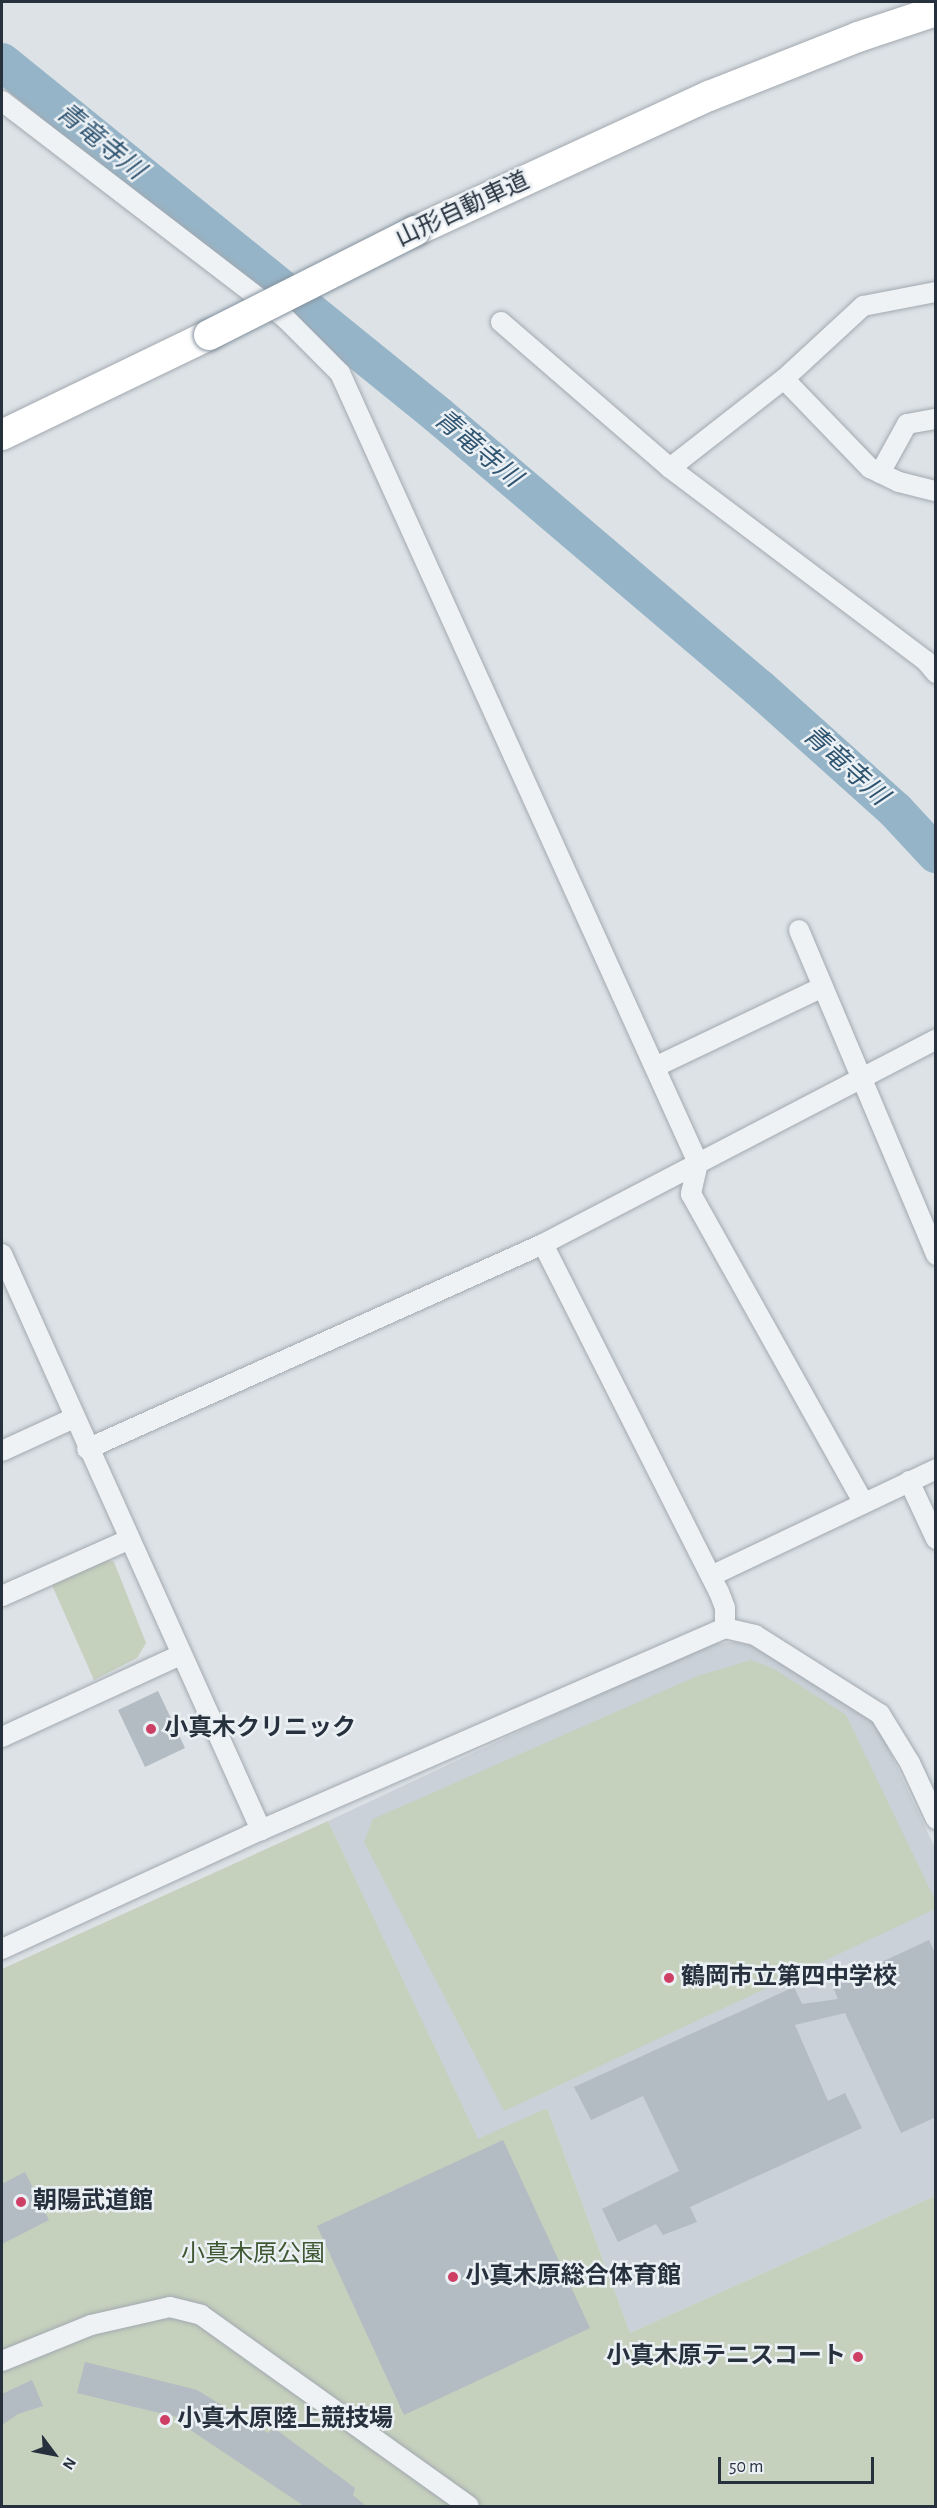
<!DOCTYPE html>
<meta charset="utf-8">
<style>
body{margin:0}
#map{position:relative;width:937px;height:2508px;overflow:hidden;background:#dce2e6;font-family:"Alegreya Sans","Noto Sans JP",sans-serif}
div>[style]{position:absolute}
.built>*{inset:0;background:#cad1d8}
.green>*{inset:0;background:#c5d0bd}
.river>*{height:38px;margin:-19px;padding:0 19px;transform-origin:19px;border-radius:19px;background:#96b4c7}
.building>*{inset:0;background:#b3bbc3}
.roads{filter:drop-shadow(0 0 2px #a2a9b0) drop-shadow(0 0 2px #a2a9b0)}
.minor>*{height:20px;margin:-10px;padding:0 10px;transform-origin:10px;border-radius:10px;background:#eff2f5}
.highway>*{height:30px;margin:-15px;padding:0 15px;transform-origin:15px;border-radius:15px;background:#fff}
.bridges{filter:drop-shadow(0 0 2px #84919d) drop-shadow(0 0 2px #84919d)}
.highway-bridge>*{height:30px;margin:-15px;padding:0 15px;transform-origin:15px;border-radius:15px;background:#fff}
.dots>*{width:16px;height:16px;translate:-50% -50%;box-sizing:border-box;border:3px solid #ebf0f4;border-radius:50%}
span{translate:-50% -50%;white-space:nowrap;text-align:center;line-height:1.15;-webkit-text-stroke:5px #ebf0f4;paint-order:stroke}
.street-label{font-size:24px;color:#26313d}
.poi-label{font-size:24px;color:#26313d;font-weight:700}
.left{translate:0 -50%;text-align:left}
.right{translate:-100% -50%;text-align:right}
.park-label{font-size:24px;color:#3f5833}
.water-label{font-size:26px;color:#305571;font-style:italic}
.frame{position:absolute;inset:0;border:3px solid #26313d;pointer-events:none}
.north{position:absolute;left:24px;top:2424px;width:60px;height:60px;-webkit-text-stroke:4px #ebf0f4;paint-order:stroke;rotate:122deg;font-size:16px;font-weight:700;line-height:24px;text-align:center;color:#26313d}
.north::after{content:'';display:block;margin:auto;width:21px;height:27px;background:#26313d;clip-path:polygon(50% 0,100% 100%,50% 72%,0 100%)}
.scale{position:absolute;left:718px;top:2457px;width:156px;height:27px;box-sizing:border-box;border:3px solid #26313d;border-top:0;padding-left:8px;font-size:18px;line-height:21px;white-space:nowrap;color:#26313d;-webkit-text-stroke:4px #ebf0f4;paint-order:stroke}
</style>
<div id="map">
<div class="built">
<i style="clip-path:polygon(735px 1642px,752px 1646px,863px 1712px,879px 1729px,935px 1848px,935px 2196px,630px 2333px,547px 2108px,478px 2140px,328px 1821px,704px 1645px)"></i>
</div>
<div class="green">
<i style="clip-path:polygon(103px 1558px,114px 1562px,146px 1643px,137px 1658px,94px 1680px,51px 1583px)"></i>
<i style="clip-path:polygon(751px 1660px,774px 1669px,846px 1715px,935px 1900px,935px 1909px,504px 2111px,364px 1842px,373px 1819px,695px 1677px)"></i>
<i style="clip-path:polygon(328px 1821px,478px 2139px,547px 2108px,630px 2333px,935px 2196px,935px 2506px,2px 2506px,2px 1969px)"></i>
</div>
<div class="river">
<i style="left:2px;top:62px;width:561px;rotate:38.99deg"></i>
<i style="left:438px;top:415px;width:421px;rotate:40.4deg"></i>
<i style="left:759px;top:688px;width:184px;rotate:41.9deg"></i>
<i style="left:896px;top:811px;width:59px;rotate:47.1deg"></i>
</div>
<div class="building">
<i style="clip-path:polygon(158px 1691px,185px 1748px,145px 1767px,118px 1710px)"></i>
<i style="clip-path:polygon(929px 1940px,936px 1955px,936px 2117px,901px 2133px,845px 2013px,795px 2025px,828px 2101px,845px 2093px,862px 2128px,690px 2207px,697px 2222px,663px 2235px,656px 2224px,618px 2242px,602px 2209px,679px 2171px,643px 2096px,591px 2120px,574px 2087px,794px 1987px,802px 2004px,838px 1999px,832px 1985px)"></i>
<i style="clip-path:polygon(503px 2140px,590px 2328px,404px 2415px,317px 2226px)"></i>
<i style="clip-path:polygon(25px 2172px,49px 2220px,2px 2244px,2px 2184px)"></i>
<i style="clip-path:polygon(85px 2362px,197px 2390px,268px 2433px,274px 2428px,355px 2488px,353px 2495px,366px 2506px,304px 2506px,189px 2429px,193px 2421px,77px 2393px)"></i>
<i style="clip-path:polygon(32px 2380px,43px 2406px,18px 2414px,2px 2425px,2px 2394px)"></i>
</div>
<div class="roads">
<div class="minor">
<i style="left:2px;top:101px;width:358px;rotate:37.5deg"></i>
<i style="left:286px;top:319px;width:76px;rotate:45deg"></i>
<i style="left:340px;top:373px;width:867px;rotate:65.62deg"></i>
<i style="left:698px;top:1163px;width:32px;rotate:103deg"></i>
<i style="left:691px;top:1194px;width:353px;rotate:60.8deg"></i>
<i style="left:501px;top:322px;width:223px;rotate:40.8deg"></i>
<i style="left:670px;top:468px;width:321px;rotate:37deg"></i>
<i style="left:926px;top:661px;width:16px;rotate:50deg"></i>
<i style="left:784px;top:379px;width:124px;rotate:46deg"></i>
<i style="left:870px;top:468px;width:32px;rotate:26deg"></i>
<i style="left:899px;top:482px;width:38px;rotate:14deg"></i>
<i style="left:670px;top:468px;width:145px;rotate:-38deg"></i>
<i style="left:784px;top:379px;width:108px;rotate:-42.7deg"></i>
<i style="left:863px;top:306px;width:74px;rotate:-10.9deg"></i>
<i style="left:880px;top:473px;width:56px;rotate:-61.1deg"></i>
<i style="left:907px;top:424px;width:29px;rotate:-10deg"></i>
<i style="left:799px;top:930px;width:353px;rotate:67.1deg"></i>
<i style="left:655px;top:1067px;width:186px;rotate:-25.5deg"></i>
<i style="left:543px;top:1244px;width:390px;rotate:63.2deg"></i>
<i style="left:719px;top:1592px;width:17px;rotate:69deg"></i>
<i style="left:725px;top:1608px;width:20px;rotate:90deg"></i>
<i style="left:2px;top:1254px;width:632px;rotate:65.79deg"></i>
<i style="left:87px;top:1449px;width:500px;rotate:-24.2deg"></i>
<i style="left:543px;top:1244px;width:443px;rotate:-27.5deg"></i>
<i style="left:2px;top:1451px;width:79px;rotate:-24.6deg"></i>
<i style="left:909px;top:1481px;width:64px;rotate:65deg"></i>
<i style="left:711px;top:1576px;width:249px;rotate:-25.4deg"></i>
<i style="left:2px;top:1596px;width:138px;rotate:-24deg"></i>
<i style="left:2px;top:1737px;width:196px;rotate:-24.7deg"></i>
<i style="left:2px;top:1949px;width:285px;rotate:-24.7deg"></i>
<i style="left:261px;top:1830px;width:506px;rotate:-23.53deg"></i>
<i style="left:725px;top:1628px;width:31px;rotate:13deg"></i>
<i style="left:755px;top:1635px;width:148px;rotate:32.3deg"></i>
<i style="left:880px;top:1714px;width:57px;rotate:58.5deg"></i>
<i style="left:910px;top:1763px;width:62px;rotate:65.1deg"></i>
<i style="left:2px;top:2361px;width:96px;rotate:-22deg"></i>
<i style="left:91px;top:2325px;width:81px;rotate:-12.8deg"></i>
<i style="left:170px;top:2307px;width:32px;rotate:14deg"></i>
<i style="left:201px;top:2315px;width:329px;rotate:35.5deg"></i>
</div>
<div class="highway">
<i style="left:415px;top:231px;width:324px;rotate:-24.7deg"></i>
<i style="left:709px;top:96px;width:160px;rotate:-21.6deg"></i>
<i style="left:858px;top:37px;width:82px;rotate:-18.4deg"></i>
<i style="left:2px;top:435px;width:230px;rotate:-25.8deg"></i>
</div>
</div>
<div class="bridges">
<div class="highway-bridge">
<i style="left:209px;top:335px;width:231px;rotate:-26.8deg"></i>
</div>
</div>
<div class="dots">
<i style="left:151px;top:1729px;background:#ce3f66"></i>
<i style="left:669px;top:1978px;background:#ce3f66"></i>
<i style="left:21px;top:2202px;background:#ce3f66"></i>
<i style="left:453px;top:2277px;background:#ce3f66"></i>
<i style="left:858px;top:2357px;background:#ce3f66"></i>
<i style="left:165px;top:2420px;background:#ce3f66"></i>
</div>
<div class="street-label">
<span style="left:463px;top:210px;rotate:-25deg">山形自動車道</span>
</div>
<div class="poi-label">
<span class="left" style="left:164px;top:1729px">小真木クリニック</span>
<span class="left" style="left:681px;top:1978px">鶴岡市立第四中学校</span>
<span class="left" style="left:33px;top:2202px">朝陽武道館</span>
<span class="left" style="left:465px;top:2277px">小真木原総合体育館</span>
<span class="right" style="left:846px;top:2357px">小真木原テニスコート</span>
<span class="left" style="left:177px;top:2420px">小真木原陸上競技場</span>
</div>
<div class="park-label">
<span style="left:253px;top:2255px">小真木原公園</span>
</div>
<div class="water-label">
<span style="left:100px;top:142px;rotate:39deg">青竜寺川</span>
<span style="left:477px;top:449px;rotate:40deg">青竜寺川</span>
<span style="left:845px;top:766px;rotate:42deg">青竜寺川</span>
</div>
<div class="frame"></div>
<div class="north">N</div>
<div class="scale">50 m</div>
</div>
